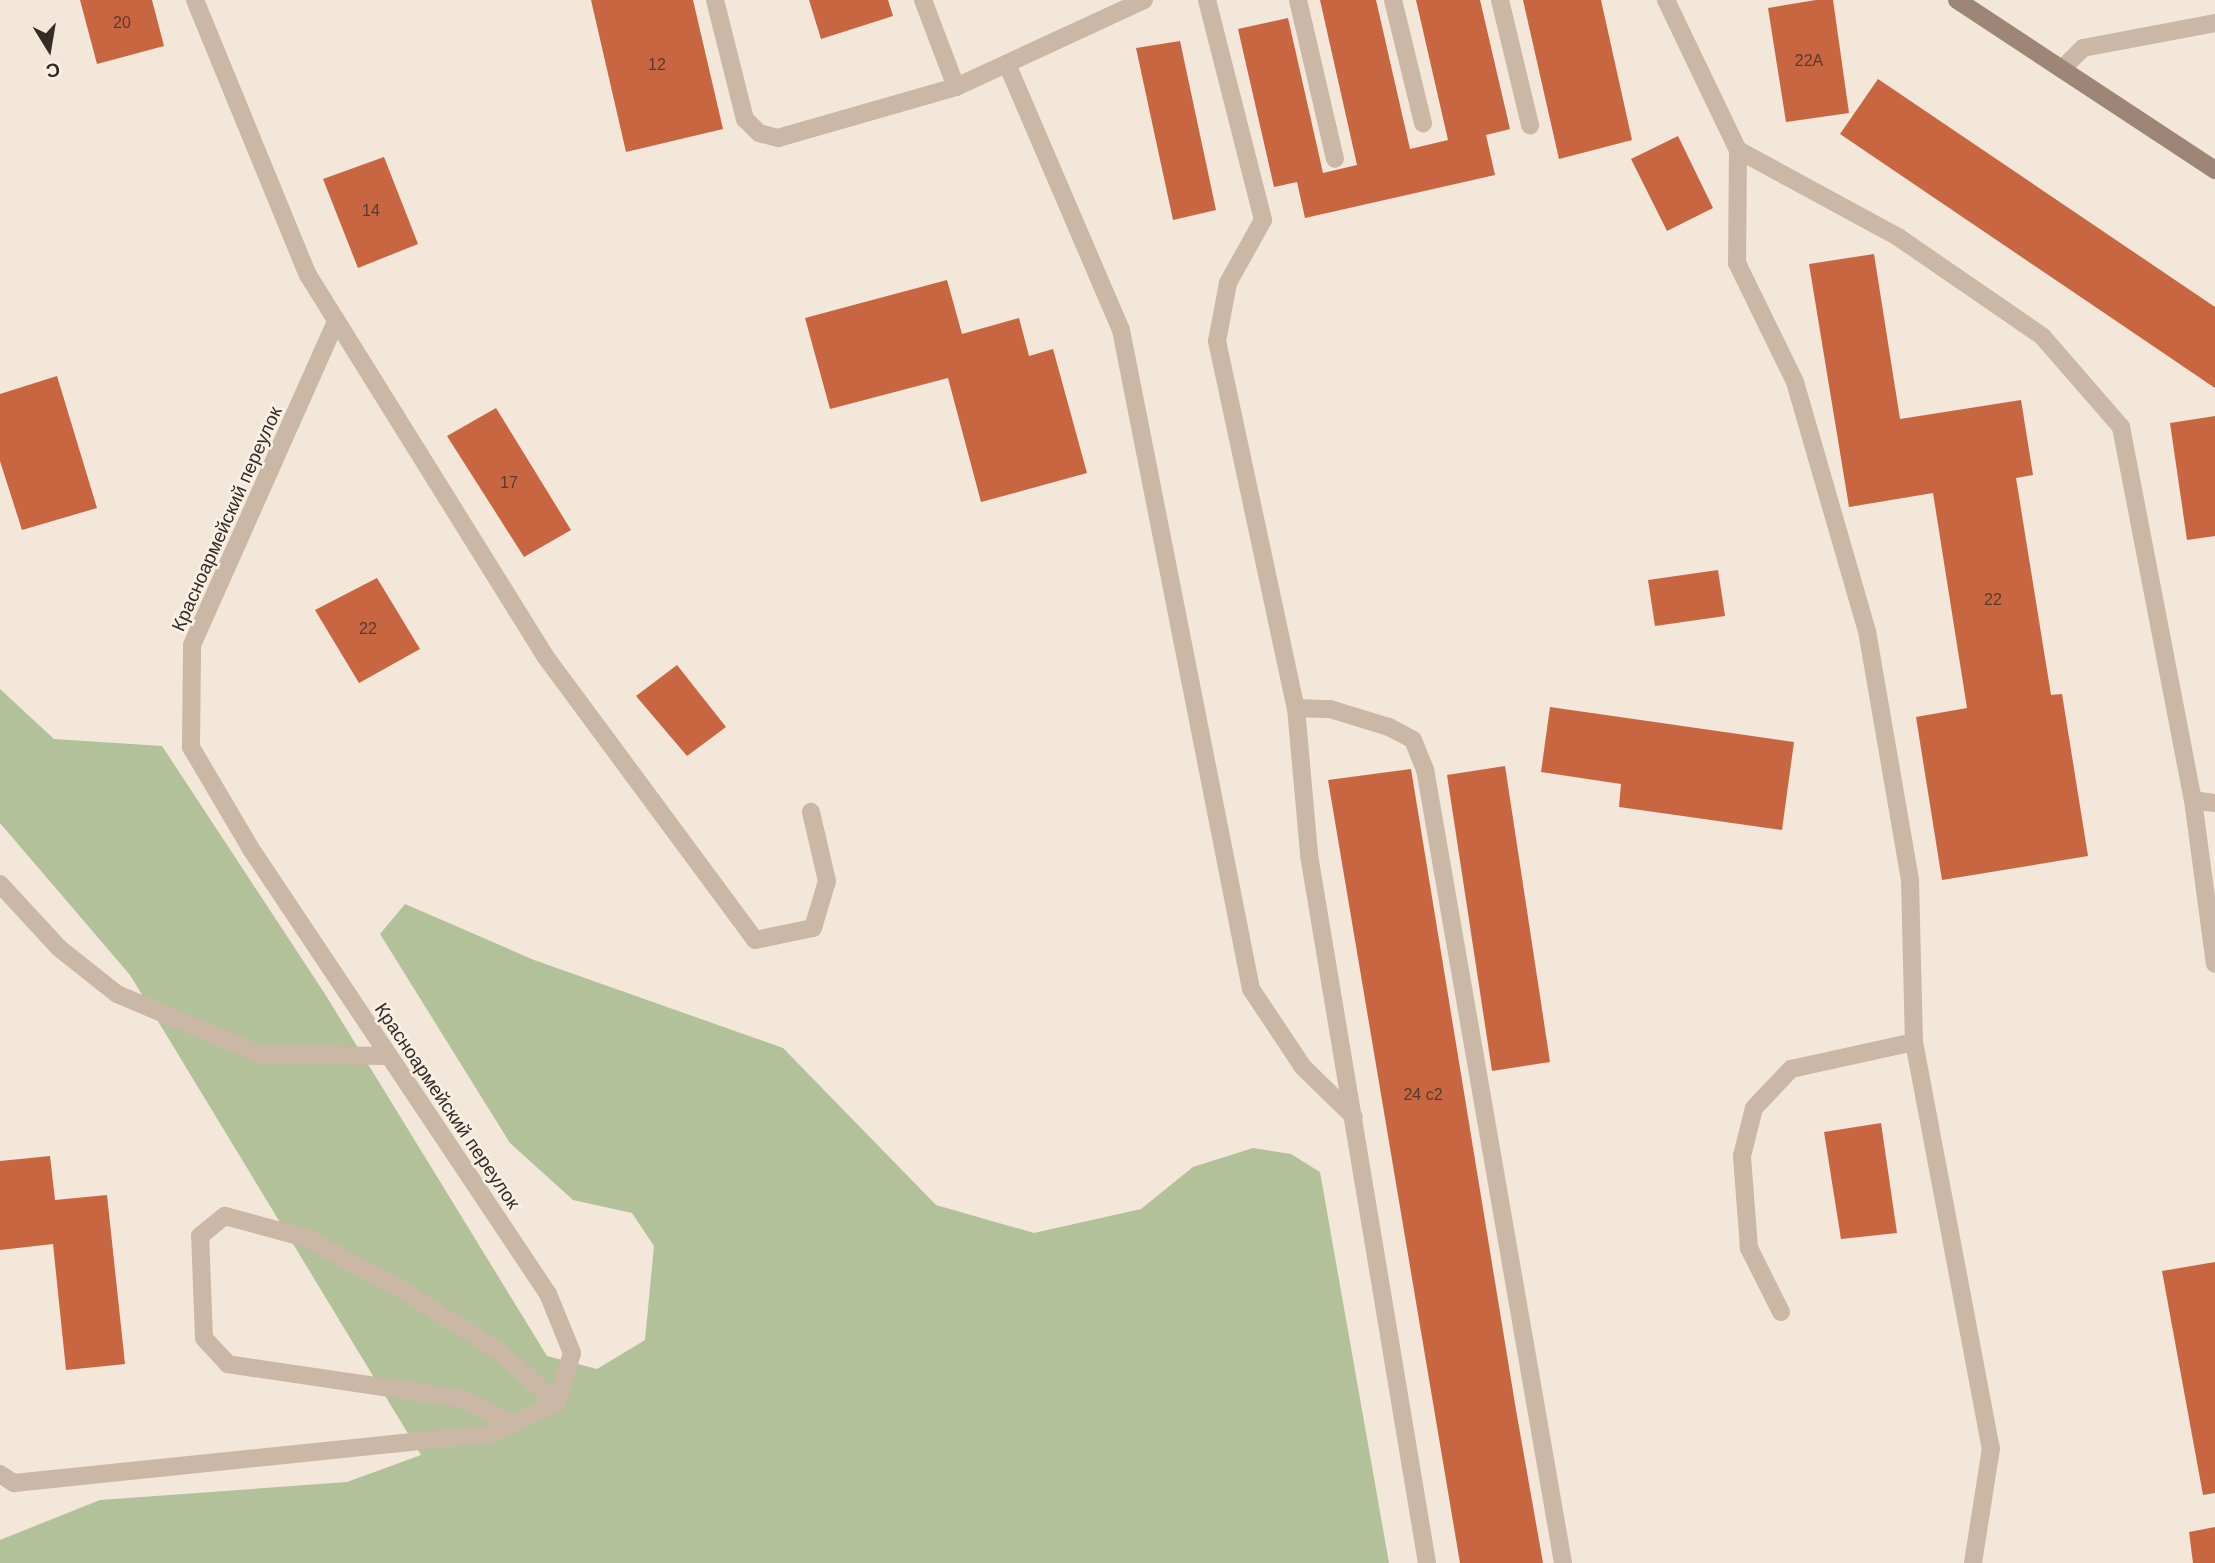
<!DOCTYPE html>
<meta charset="utf-8">
<style>
body{margin:0}
#map{position:relative;width:2215px;height:1563px;overflow:hidden;background:#f2e7d9;font-family:Helvetica,sans-serif}
div>[style]{position:absolute}
.green>*{inset:0;background:#b2c199}
.building>*{inset:0;background:#c86641}
.lane>*{height:18px;margin:-9px;padding:0 9px;transform-origin:9px;border-radius:9px;background:#cab7a5}
.street>*{height:18px;margin:-9px;padding:0 9px;transform-origin:9px;border-radius:9px;background:#cab7a5}
.secondary>*{height:18px;margin:-9px;padding:0 9px;transform-origin:9px;border-radius:9px;background:#9e8677}
span{translate:-50% -50%;white-space:nowrap;text-align:center;line-height:1.15;-webkit-text-stroke:5px #faf1e6;paint-order:stroke}
.number-label{font-size:16px;color:#5a3a2e}
.number-label span{-webkit-text-stroke-width:0}
.street-label{font-size:19px;color:#362c27}
.north{position:absolute;left:14px;top:14px;width:70px;height:70px;-webkit-text-stroke:5px #faf1e6;paint-order:stroke;rotate:169deg;font-size:19px;font-weight:700;line-height:28px;text-align:center;color:#362c27}
.north::after{content:'';display:block;margin:auto;width:24px;height:32px;background:#362c27;clip-path:polygon(50% 0,100% 100%,50% 72%,0 100%)}
</style>
<div id="map">
<div class="green">
<i style="clip-path:polygon(0 689px,54px 739px,162px 746px,325px 994px,547px 1356px,597px 1369px,645px 1340px,654px 1246px,632px 1213px,573px 1200px,510px 1143px,380px 934px,405px 904px,534px 960px,783px 1048px,936px 1205px,1034px 1233px,1141px 1209px,1193px 1167px,1253px 1148px,1291px 1154px,1320px 1172px,1389px 1563px,0 1563px,0 1540px,100px 1500px,347px 1482px,421px 1455px,130px 975px,0 823px)"></i>
</div>
<div class="building">
<i style="clip-path:polygon(80px 0,152px 0,164px 46px,97px 64px)"></i>
<i style="clip-path:polygon(591px 0,693px 0,723px 129px,626px 152px)"></i>
<i style="clip-path:polygon(809px 0,888px 0,893px 16px,821px 39px)"></i>
<i style="clip-path:polygon(1320px 0,1376px 0,1410px 149px,1448px 140px,1416px 0,1480px 0,1510px 129px,1486px 135px,1495px 175px,1305px 218px,1297px 182px,1274px 187px,1238px 29px,1288px 18px,1323px 173px,1357px 165px)"></i>
<i style="clip-path:polygon(1523px 0,1601px 0,1632px 140px,1559px 159px)"></i>
<i style="clip-path:polygon(1816px 0,1833px 0,1849px 113px,1786px 122px,1768px 8px)"></i>
<i style="clip-path:polygon(1180px 41px,1216px 210px,1173px 220px,1136px 48px)"></i>
<i style="clip-path:polygon(1878px 79px,2215px 307px,2215px 388px,1840px 134px)"></i>
<i style="clip-path:polygon(1678px 136px,1713px 208px,1667px 231px,1631px 159px)"></i>
<i style="clip-path:polygon(384px 157px,418px 244px,358px 268px,323px 179px)"></i>
<i style="clip-path:polygon(1874px 254px,1900px 419px,2021px 400px,2033px 475px,2016px 478px,2051px 695px,2062px 694px,2088px 856px,1942px 880px,1916px 717px,1967px 708px,1933px 493px,1849px 507px,1809px 264px)"></i>
<i style="clip-path:polygon(947px 280px,962px 334px,1019px 318px,1029px 356px,1053px 349px,1087px 473px,981px 502px,948px 378px,830px 409px,805px 318px)"></i>
<i style="clip-path:polygon(57px 376px,97px 508px,22px 530px,0 461px,0 394px)"></i>
<i style="clip-path:polygon(496px 408px,571px 530px,524px 557px,447px 436px)"></i>
<i style="clip-path:polygon(2215px 416px,2215px 536px,2187px 540px,2170px 423px)"></i>
<i style="clip-path:polygon(1718px 570px,1725px 616px,1655px 626px,1648px 580px)"></i>
<i style="clip-path:polygon(377px 578px,420px 649px,359px 683px,315px 610px)"></i>
<i style="clip-path:polygon(677px 665px,726px 727px,687px 756px,636px 696px)"></i>
<i style="clip-path:polygon(1550px 707px,1794px 742px,1782px 830px,1619px 807px,1621px 784px,1541px 772px)"></i>
<i style="clip-path:polygon(1505px 766px,1550px 1062px,1492px 1071px,1447px 775px)"></i>
<i style="clip-path:polygon(1411px 769px,1516px 1410px,1543px 1563px,1460px 1563px,1328px 780px)"></i>
<i style="clip-path:polygon(1881px 1123px,1897px 1233px,1841px 1239px,1824px 1132px)"></i>
<i style="clip-path:polygon(50px 1156px,55px 1200px,107px 1195px,125px 1364px,66px 1370px,53px 1244px,0 1250px,0 1161px)"></i>
<i style="clip-path:polygon(2215px 1262px,2215px 1493px,2203px 1495px,2162px 1271px)"></i>
<i style="clip-path:polygon(2215px 1527px,2215px 1563px,2193px 1563px,2189px 1532px)"></i>
</div>
<div class="lane">
<i style="left:923px;top:0;width:93px;rotate:69.2deg"></i>
<i style="left:1207px;top:0;width:227px;rotate:75.7deg"></i>
<i style="left:1263px;top:220px;width:72px;rotate:119.1deg"></i>
<i style="left:1228px;top:283px;width:59px;rotate:100.7deg"></i>
<i style="left:1217px;top:341px;width:375px;rotate:77.9deg"></i>
<i style="left:1296px;top:708px;width:148px;rotate:84.9deg"></i>
<i style="left:1309px;top:855px;width:718px;rotate:80.54deg"></i>
<i style="left:1298px;top:0;width:163px;rotate:76.9deg"></i>
<i style="left:1393px;top:0;width:127px;rotate:76.3deg"></i>
<i style="left:1500px;top:0;width:129px;rotate:76.5deg"></i>
<i style="left:1666px;top:0;width:166px;rotate:64.4deg"></i>
<i style="left:1738px;top:150px;width:182px;rotate:28.5deg"></i>
<i style="left:1898px;top:237px;width:175px;rotate:34.5deg"></i>
<i style="left:2042px;top:336px;width:121px;rotate:49deg"></i>
<i style="left:2121px;top:427px;width:380px;rotate:79.1deg"></i>
<i style="left:2193px;top:800px;width:22px;rotate:8deg"></i>
<i style="left:1007px;top:64px;width:289px;rotate:66.8deg"></i>
<i style="left:1121px;top:330px;width:672px;rotate:78.84deg"></i>
<i style="left:1251px;top:989px;width:94px;rotate:56.3deg"></i>
<i style="left:1303px;top:1067px;width:71px;rotate:44.4deg"></i>
<i style="left:2062px;top:69px;width:30px;rotate:-45deg"></i>
<i style="left:2083px;top:48px;width:134px;rotate:-10.7deg"></i>
<i style="left:1738px;top:150px;width:113px;rotate:90.5deg"></i>
<i style="left:1737px;top:263px;width:132px;rotate:64deg"></i>
<i style="left:1795px;top:382px;width:259px;rotate:73.9deg"></i>
<i style="left:1867px;top:631px;width:253px;rotate:80.2deg"></i>
<i style="left:1910px;top:880px;width:162px;rotate:88.6deg"></i>
<i style="left:1914px;top:1042px;width:413px;rotate:79.3deg"></i>
<i style="left:1991px;top:1448px;width:116px;rotate:98.9deg"></i>
<i style="left:1296px;top:708px;width:34px;rotate:2deg"></i>
<i style="left:1330px;top:709px;width:62px;rotate:17deg"></i>
<i style="left:1389px;top:727px;width:27px;rotate:28deg"></i>
<i style="left:1413px;top:740px;width:31px;rotate:68deg"></i>
<i style="left:1425px;top:769px;width:806px;rotate:80.14deg"></i>
<i style="left:2193px;top:800px;width:165px;rotate:82.4deg"></i>
<i style="left:1781px;top:1312px;width:72px;rotate:-116.6deg"></i>
<i style="left:1749px;top:1248px;width:92px;rotate:-94.4deg"></i>
<i style="left:1742px;top:1156px;width:49px;rotate:-76deg"></i>
<i style="left:1754px;top:1108px;width:54px;rotate:-46.5deg"></i>
<i style="left:1791px;top:1069px;width:126px;rotate:-12.4deg"></i>
<i style="left:512px;top:1424px;width:54px;rotate:-152.5deg"></i>
<i style="left:464px;top:1399px;width:239px;rotate:-171.6deg"></i>
<i style="left:228px;top:1364px;width:35px;rotate:-133deg"></i>
<i style="left:204px;top:1338px;width:102px;rotate:-92.2deg"></i>
<i style="left:200px;top:1236px;width:32px;rotate:-39deg"></i>
<i style="left:225px;top:1216px;width:84px;rotate:15.2deg"></i>
<i style="left:306px;top:1238px;width:114px;rotate:28.4deg"></i>
<i style="left:406px;top:1292px;width:112px;rotate:32.6deg"></i>
<i style="left:500px;top:1352px;width:76px;rotate:41.8deg"></i>
</div>
<div class="street">
<i style="left:195px;top:0;width:297px;rotate:67.7deg"></i>
<i style="left:308px;top:275px;width:449px;rotate:58.1deg"></i>
<i style="left:545px;top:656px;width:353px;rotate:53.5deg"></i>
<i style="left:755px;top:940px;width:59px;rotate:-11.7deg"></i>
<i style="left:813px;top:928px;width:49px;rotate:-73.4deg"></i>
<i style="left:827px;top:881px;width:71px;rotate:-103.1deg"></i>
<i style="left:715px;top:0;width:123px;rotate:75.9deg"></i>
<i style="left:745px;top:119px;width:20px;rotate:45deg"></i>
<i style="left:759px;top:133px;width:20px;rotate:15deg"></i>
<i style="left:778px;top:138px;width:185px;rotate:-16deg"></i>
<i style="left:956px;top:87px;width:207px;rotate:-24.8deg"></i>
<i style="left:0;top:884px;width:87px;rotate:47.3deg"></i>
<i style="left:59px;top:948px;width:74px;rotate:38.4deg"></i>
<i style="left:117px;top:994px;width:154px;rotate:22.9deg"></i>
<i style="left:259px;top:1054px;width:129px;rotate:0.9deg"></i>
<i style="left:0;top:1474px;width:17px;rotate:33deg"></i>
<i style="left:14px;top:1483px;width:478px;rotate:-5.9deg"></i>
<i style="left:489px;top:1434px;width:75px;rotate:-24.5deg"></i>
<i style="left:557px;top:1403px;width:52px;rotate:-73.3deg"></i>
<i style="left:572px;top:1353px;width:64px;rotate:-112.1deg"></i>
<i style="left:548px;top:1294px;width:535px;rotate:-123.72deg"></i>
<i style="left:251px;top:849px;width:118px;rotate:-120.5deg"></i>
<i style="left:191px;top:747px;width:102px;rotate:-89.4deg"></i>
<i style="left:192px;top:645px;width:355px;rotate:-66deg"></i>
</div>
<div class="secondary">
<i style="left:1957px;top:0;width:309px;rotate:33.4deg"></i>
</div>
<div class="number-label">
<span style="left:122px;top:23px">20</span>
<span style="left:1809px;top:61px">22А</span>
<span style="left:657px;top:65px">12</span>
<span style="left:371px;top:211px">14</span>
<span style="left:509px;top:483px">17</span>
<span style="left:1993px;top:600px">22</span>
<span style="left:368px;top:629px">22</span>
<span style="left:1423px;top:1095px">24 с2</span>
</div>
<div class="street-label">
<span style="left:227px;top:519px;rotate:-66deg">Красноармейский переулок</span>
<span style="left:447px;top:1106px;rotate:56deg">Красноармейский переулок</span>
</div>
<div class="north">С</div>
</div>
